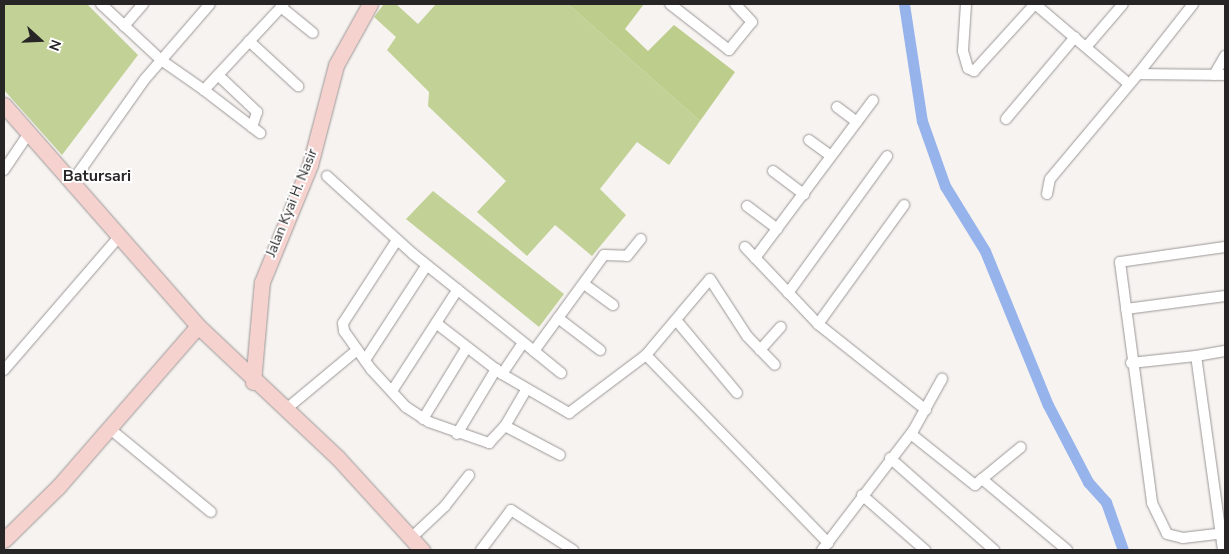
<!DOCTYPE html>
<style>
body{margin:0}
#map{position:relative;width:1229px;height:554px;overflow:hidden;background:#f7f3f1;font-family:"Nunito Sans",sans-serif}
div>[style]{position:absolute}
.green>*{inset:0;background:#c2d195}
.forest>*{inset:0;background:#bdcd8c}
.canal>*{height:11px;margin:-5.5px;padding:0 5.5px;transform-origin:5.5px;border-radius:5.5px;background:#96b3ec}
.roads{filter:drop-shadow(0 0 1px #9b9796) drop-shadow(0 0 1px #9b9796)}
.street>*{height:10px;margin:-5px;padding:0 5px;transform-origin:5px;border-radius:5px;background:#fff}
.secondary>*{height:15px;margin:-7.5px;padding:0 7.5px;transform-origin:7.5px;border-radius:7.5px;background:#f6d2cf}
span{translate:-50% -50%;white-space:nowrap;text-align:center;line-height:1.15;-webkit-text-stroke:4px #fff;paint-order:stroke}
.street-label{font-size:14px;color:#272525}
.quarter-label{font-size:16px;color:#272525;font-weight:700}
.frame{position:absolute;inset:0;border:5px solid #272525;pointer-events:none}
.north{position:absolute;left:15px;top:15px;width:50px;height:50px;-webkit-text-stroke:4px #fff;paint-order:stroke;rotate:110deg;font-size:14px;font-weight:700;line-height:20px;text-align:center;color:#272525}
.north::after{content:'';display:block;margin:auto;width:18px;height:22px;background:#272525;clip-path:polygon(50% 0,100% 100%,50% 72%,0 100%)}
</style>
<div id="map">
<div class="green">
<i style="clip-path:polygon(4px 4px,87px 4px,138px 55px,62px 155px,4px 90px)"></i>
<i style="clip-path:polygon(384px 4px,396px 4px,418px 24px,436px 4px,568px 4px,700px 121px,669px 165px,637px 142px,600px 189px,626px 215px,592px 256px,555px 225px,527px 256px,477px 212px,506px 181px,428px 106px,429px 92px,387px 50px,396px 37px,374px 17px)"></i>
<i style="clip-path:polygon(433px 191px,564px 294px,539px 327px,406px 219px)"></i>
</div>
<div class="forest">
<i style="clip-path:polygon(568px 4px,644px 4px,625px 29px,648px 51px,674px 25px,735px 72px,700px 121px)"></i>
</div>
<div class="canal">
<i style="left:904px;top:4px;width:118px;rotate:81.3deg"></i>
<i style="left:922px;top:121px;width:69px;rotate:70.5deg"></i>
<i style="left:945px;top:186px;width:76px;rotate:58.4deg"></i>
<i style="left:985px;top:251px;width:166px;rotate:67.8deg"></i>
<i style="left:1048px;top:405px;width:87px;rotate:62.5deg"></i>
<i style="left:1088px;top:482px;width:27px;rotate:48deg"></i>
<i style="left:1106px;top:502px;width:51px;rotate:70.5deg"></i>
</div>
<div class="roads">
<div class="street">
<i style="left:101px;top:4px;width:82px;rotate:43deg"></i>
<i style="left:161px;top:60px;width:52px;rotate:34.9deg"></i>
<i style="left:204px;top:90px;width:117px;rotate:-47.1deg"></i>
<i style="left:670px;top:4px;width:75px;rotate:37.9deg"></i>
<i style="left:729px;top:50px;width:36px;rotate:-51deg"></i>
<i style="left:752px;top:22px;width:25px;rotate:-133deg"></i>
<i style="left:966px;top:4px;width:47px;rotate:93.7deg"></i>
<i style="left:963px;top:51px;width:18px;rotate:74deg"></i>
<i style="left:968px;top:68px;width:7px;rotate:27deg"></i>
<i style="left:974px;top:71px;width:91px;rotate:-47.7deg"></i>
<i style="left:1035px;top:4px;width:123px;rotate:40.4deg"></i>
<i style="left:281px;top:7px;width:41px;rotate:39.1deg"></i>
<i style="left:124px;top:26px;width:29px;rotate:-49deg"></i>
<i style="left:249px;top:41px;width:67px;rotate:42.6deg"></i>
<i style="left:1087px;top:46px;width:55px;rotate:-49.4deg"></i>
<i style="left:1138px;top:74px;width:89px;rotate:-51.8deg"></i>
<i style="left:218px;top:75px;width:54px;rotate:43.5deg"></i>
<i style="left:257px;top:112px;width:16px;rotate:108deg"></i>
<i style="left:1214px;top:75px;width:22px;rotate:-60deg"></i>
<i style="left:204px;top:90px;width:71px;rotate:37.5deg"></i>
<i style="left:837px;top:107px;width:25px;rotate:37deg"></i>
<i style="left:1006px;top:119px;width:107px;rotate:-49.9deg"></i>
<i style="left:809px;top:140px;width:27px;rotate:36deg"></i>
<i style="left:4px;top:170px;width:45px;rotate:-56deg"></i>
<i style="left:773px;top:171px;width:39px;rotate:37deg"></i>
<i style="left:327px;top:176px;width:116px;rotate:42.2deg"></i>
<i style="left:413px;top:254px;width:155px;rotate:38.7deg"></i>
<i style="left:534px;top:351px;width:119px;rotate:-53.9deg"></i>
<i style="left:604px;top:255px;width:23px;rotate:2deg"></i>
<i style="left:627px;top:256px;width:22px;rotate:-51deg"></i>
<i style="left:72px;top:182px;width:126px;rotate:-54.7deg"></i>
<i style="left:145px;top:79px;width:99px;rotate:-49.1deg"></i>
<i style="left:1047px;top:194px;width:15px;rotate:-79deg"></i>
<i style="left:1050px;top:179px;width:137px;rotate:-50deg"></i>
<i style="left:1138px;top:74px;width:87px;rotate:0.7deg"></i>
<i style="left:747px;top:206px;width:38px;rotate:37deg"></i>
<i style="left:397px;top:240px;width:99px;rotate:123deg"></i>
<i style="left:343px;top:323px;width:8px;rotate:83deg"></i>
<i style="left:344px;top:331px;width:47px;rotate:54.6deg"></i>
<i style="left:371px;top:369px;width:52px;rotate:47.4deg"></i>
<i style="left:406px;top:407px;width:27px;rotate:33deg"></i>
<i style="left:429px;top:422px;width:64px;rotate:19.3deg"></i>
<i style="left:489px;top:443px;width:23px;rotate:-47deg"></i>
<i style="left:505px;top:426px;width:62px;rotate:27.8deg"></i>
<i style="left:745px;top:247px;width:106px;rotate:46.5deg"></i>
<i style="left:818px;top:324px;width:138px;rotate:38.5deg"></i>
<i style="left:1225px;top:247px;width:106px;rotate:171.9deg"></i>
<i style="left:1120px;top:262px;width:243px;rotate:82.4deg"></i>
<i style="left:1152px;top:503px;width:34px;rotate:64deg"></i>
<i style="left:1167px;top:534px;width:16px;rotate:14deg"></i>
<i style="left:1183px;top:538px;width:42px;rotate:-6.8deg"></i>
<i style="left:755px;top:258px;width:197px;rotate:-53.2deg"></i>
<i style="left:584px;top:284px;width:36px;rotate:36deg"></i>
<i style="left:788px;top:293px;width:169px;rotate:-54.1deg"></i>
<i style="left:1126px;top:309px;width:100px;rotate:-7.5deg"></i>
<i style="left:558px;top:318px;width:53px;rotate:37.3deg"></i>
<i style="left:676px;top:320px;width:95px;rotate:50.1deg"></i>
<i style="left:436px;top:323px;width:83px;rotate:37.7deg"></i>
<i style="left:502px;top:374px;width:78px;rotate:30.2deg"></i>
<i style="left:569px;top:413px;width:96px;rotate:-37deg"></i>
<i style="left:646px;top:355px;width:262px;rotate:45.9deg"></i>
<i style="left:818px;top:324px;width:147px;rotate:-54.1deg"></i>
<i style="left:760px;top:350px;width:31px;rotate:-48deg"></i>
<i style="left:534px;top:351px;width:35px;rotate:39deg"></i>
<i style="left:646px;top:355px;width:99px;rotate:-49.9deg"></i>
<i style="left:710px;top:279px;width:68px;rotate:57deg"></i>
<i style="left:747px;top:336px;width:40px;rotate:46deg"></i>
<i style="left:365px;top:360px;width:113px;rotate:-56.9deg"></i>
<i style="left:1131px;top:363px;width:65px;rotate:-6.1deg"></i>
<i style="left:4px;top:370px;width:176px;rotate:-49.2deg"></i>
<i style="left:502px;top:374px;width:37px;rotate:-56deg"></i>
<i style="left:392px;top:391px;width:121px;rotate:-57.1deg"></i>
<i style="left:285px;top:410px;width:94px;rotate:-39.8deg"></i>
<i style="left:423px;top:419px;width:84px;rotate:-58.6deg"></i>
<i style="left:505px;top:426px;width:42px;rotate:-59.7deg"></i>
<i style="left:109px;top:428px;width:132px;rotate:39.5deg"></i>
<i style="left:457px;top:434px;width:76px;rotate:-59deg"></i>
<i style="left:911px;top:434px;width:82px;rotate:38.6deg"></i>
<i style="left:975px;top:485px;width:9px;rotate:-41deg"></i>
<i style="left:982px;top:479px;width:111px;rotate:39.9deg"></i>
<i style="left:890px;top:458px;width:139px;rotate:41.5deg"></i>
<i style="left:982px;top:479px;width:50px;rotate:-39.4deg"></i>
<i style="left:862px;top:495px;width:84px;rotate:41.1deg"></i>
<i style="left:411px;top:538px;width:47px;rotate:-43.3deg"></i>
<i style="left:445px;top:506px;width:39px;rotate:-52deg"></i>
<i style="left:481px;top:550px;width:50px;rotate:-53.1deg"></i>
<i style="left:511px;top:510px;width:74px;rotate:32.8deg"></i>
<i style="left:822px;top:550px;width:150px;rotate:-52.6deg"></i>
<i style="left:913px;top:431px;width:60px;rotate:-60.9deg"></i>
<i style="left:1223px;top:550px;width:196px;rotate:-97.9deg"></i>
<i style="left:1196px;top:356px;width:29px;rotate:-10deg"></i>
</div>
<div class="secondary">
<i style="left:4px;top:105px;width:294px;rotate:48.7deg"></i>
<i style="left:198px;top:326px;width:192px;rotate:43.3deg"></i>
<i style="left:338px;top:458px;width:125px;rotate:47.6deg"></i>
<i style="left:253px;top:382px;width:100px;rotate:-84.9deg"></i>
<i style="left:262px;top:282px;width:126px;rotate:-67.7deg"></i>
<i style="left:310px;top:165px;width:103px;rotate:-75.4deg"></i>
<i style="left:336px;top:65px;width:70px;rotate:-60.9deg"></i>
<i style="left:4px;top:540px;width:76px;rotate:-44.5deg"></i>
<i style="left:58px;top:487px;width:213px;rotate:-49deg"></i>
</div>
</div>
<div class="street-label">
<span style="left:292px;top:203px;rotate:-68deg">Jalan Kyai H. Nasir</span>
</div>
<div class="quarter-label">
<span style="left:97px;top:176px">Batursari</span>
</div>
<div class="frame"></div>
<div class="north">N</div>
</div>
